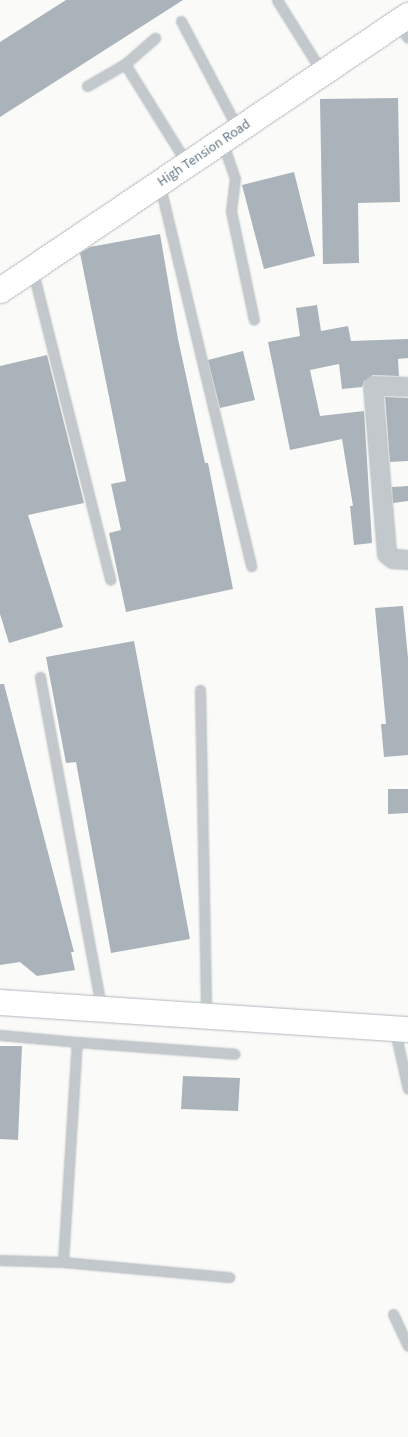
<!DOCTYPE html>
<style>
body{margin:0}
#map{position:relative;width:408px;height:1437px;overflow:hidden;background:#fafaf8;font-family:"Source Sans 3",sans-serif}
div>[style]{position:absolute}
.building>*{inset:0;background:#aab3b9}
.roads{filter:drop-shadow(0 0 1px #b3babf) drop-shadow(0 0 1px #b3babf)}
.lane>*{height:9px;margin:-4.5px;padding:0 4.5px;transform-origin:4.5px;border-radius:4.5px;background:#c3c8cc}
.street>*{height:18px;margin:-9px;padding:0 9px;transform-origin:9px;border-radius:9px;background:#c3c8cc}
.secondary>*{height:25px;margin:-12.5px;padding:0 12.5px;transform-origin:12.5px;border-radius:12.5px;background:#fff}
span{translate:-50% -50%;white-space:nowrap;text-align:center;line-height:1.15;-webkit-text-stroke:5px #fff;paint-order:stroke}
.street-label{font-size:14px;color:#657683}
</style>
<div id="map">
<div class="building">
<i style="clip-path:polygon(66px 0,183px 0,0 117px,0 42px)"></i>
<i style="clip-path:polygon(398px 98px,400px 202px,358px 203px,359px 263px,323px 264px,320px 99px)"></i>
<i style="clip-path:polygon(294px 172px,315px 256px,264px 269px,242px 185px)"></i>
<i style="clip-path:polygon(160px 234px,178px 339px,205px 463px,208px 463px,233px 589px,126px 612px,109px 533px,121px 530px,111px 484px,126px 481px,80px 253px,90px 247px)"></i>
<i style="clip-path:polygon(317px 305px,321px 331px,348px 326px,351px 341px,408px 339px,408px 358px,398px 359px,399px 376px,373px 375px,364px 381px,362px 387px,342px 389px,339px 364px,310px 370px,320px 416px,364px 411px,372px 543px,354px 545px,350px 506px,353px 506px,342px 439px,290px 450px,268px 342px,300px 336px,296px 308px)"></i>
<i style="clip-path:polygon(243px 351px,255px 400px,220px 408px,208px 360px)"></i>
<i style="clip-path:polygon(47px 355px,84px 503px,28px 515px,63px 627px,9px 643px,0 614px,0 366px)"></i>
<i style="clip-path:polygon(385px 397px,408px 398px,408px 461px,390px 462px)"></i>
<i style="clip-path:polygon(408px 486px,408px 501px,393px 503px,392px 487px)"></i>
<i style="clip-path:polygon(403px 606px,408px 658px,408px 755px,384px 757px,381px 724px,386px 724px,375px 608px)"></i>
<i style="clip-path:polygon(134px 641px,190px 939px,111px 953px,76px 762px,66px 763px,46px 657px)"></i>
<i style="clip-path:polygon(0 684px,4px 684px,74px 952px,71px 952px,75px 970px,37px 976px,20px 962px,0 965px)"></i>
<i style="clip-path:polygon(388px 789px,408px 789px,408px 813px,388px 814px)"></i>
<i style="clip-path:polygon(0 1046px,22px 1046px,18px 1140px,0 1139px)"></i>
<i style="clip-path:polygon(183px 1076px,240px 1078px,238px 1111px,181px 1109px)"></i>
</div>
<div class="roads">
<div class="lane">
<i style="left:277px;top:0;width:85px;rotate:58deg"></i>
<i style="left:181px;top:21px;width:120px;rotate:62.2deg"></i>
<i style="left:398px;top:25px;width:16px;rotate:52deg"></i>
<i style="left:125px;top:64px;width:40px;rotate:-41deg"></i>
<i style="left:87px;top:86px;width:44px;rotate:-30.1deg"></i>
<i style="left:125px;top:64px;width:115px;rotate:58.1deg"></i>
<i style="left:222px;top:141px;width:39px;rotate:71deg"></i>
<i style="left:235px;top:178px;width:33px;rotate:97deg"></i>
<i style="left:231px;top:211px;width:111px;rotate:78.1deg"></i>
<i style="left:160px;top:186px;width:391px;rotate:76.5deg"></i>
<i style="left:33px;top:272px;width:317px;rotate:75.9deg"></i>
<i style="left:40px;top:677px;width:335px;rotate:79.5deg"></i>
<i style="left:200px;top:690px;width:325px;rotate:88.9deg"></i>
<i style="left:395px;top:1031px;width:59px;rotate:77.4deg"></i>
<i style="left:0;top:1035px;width:77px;rotate:5.2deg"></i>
<i style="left:0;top:1260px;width:63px;rotate:1.8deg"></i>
<i style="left:63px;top:1262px;width:167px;rotate:5.2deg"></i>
<i style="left:63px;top:1262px;width:220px;rotate:-86.4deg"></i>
<i style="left:77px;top:1042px;width:158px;rotate:4.3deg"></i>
<i style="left:393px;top:1314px;width:35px;rotate:65deg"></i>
</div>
<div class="street">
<i style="left:408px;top:387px;width:35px;rotate:-178deg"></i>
<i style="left:373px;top:386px;width:169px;rotate:85.2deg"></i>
<i style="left:387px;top:554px;width:8px;rotate:40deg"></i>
<i style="left:393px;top:559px;width:15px;rotate:4deg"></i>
</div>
<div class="secondary">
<i style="left:0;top:290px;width:492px;rotate:-34deg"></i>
<i style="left:0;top:1002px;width:409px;rotate:3.8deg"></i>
</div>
</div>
<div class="street-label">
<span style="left:204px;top:153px;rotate:-34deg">High Tension Road</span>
</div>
</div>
